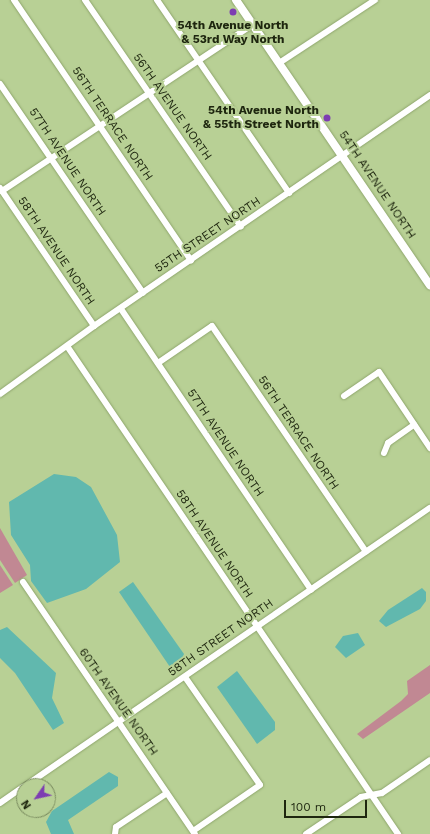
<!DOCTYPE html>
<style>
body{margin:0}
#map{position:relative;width:430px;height:834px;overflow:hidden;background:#b8d095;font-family:"Work Sans",sans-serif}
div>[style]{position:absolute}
.green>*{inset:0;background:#c18893}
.water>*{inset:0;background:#61b8ae}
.roads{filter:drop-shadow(0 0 1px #8fa66d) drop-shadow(0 0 1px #8fa66d)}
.minor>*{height:6px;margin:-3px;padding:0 3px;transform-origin:3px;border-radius:3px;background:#fff}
.major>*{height:8px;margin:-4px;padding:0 4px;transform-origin:4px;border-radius:4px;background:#fff}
.dots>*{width:11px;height:11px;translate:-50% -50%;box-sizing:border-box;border:2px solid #b8d095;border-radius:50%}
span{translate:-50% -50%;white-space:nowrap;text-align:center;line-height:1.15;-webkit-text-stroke:4px #b8d095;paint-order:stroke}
.poi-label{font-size:12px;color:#1e260f;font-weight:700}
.right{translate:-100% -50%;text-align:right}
.street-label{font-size:12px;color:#1e260f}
.north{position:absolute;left:16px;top:778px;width:40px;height:40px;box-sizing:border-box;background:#b8d095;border:1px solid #7a8c5f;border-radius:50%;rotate:236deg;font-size:11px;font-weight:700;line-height:16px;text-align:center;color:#1e260f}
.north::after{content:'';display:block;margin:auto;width:14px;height:18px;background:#7d3db2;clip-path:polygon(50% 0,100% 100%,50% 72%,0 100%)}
.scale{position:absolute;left:284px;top:800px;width:83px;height:18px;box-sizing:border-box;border:2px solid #1e260f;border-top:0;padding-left:5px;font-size:12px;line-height:14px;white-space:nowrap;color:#1e260f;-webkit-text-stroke:3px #b8d095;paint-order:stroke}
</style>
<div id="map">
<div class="green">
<i style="clip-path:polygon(0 528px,27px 575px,15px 583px,0 560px)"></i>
<i style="clip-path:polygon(0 565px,13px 585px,0 593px)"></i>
<i style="clip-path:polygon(430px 665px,430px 693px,363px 739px,357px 734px,401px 701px,408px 694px,407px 681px)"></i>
</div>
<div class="water">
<i style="clip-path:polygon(54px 474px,76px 477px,91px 487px,117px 535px,120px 562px,86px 589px,47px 603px,31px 581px,30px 565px,11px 535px,9px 502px)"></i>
<i style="clip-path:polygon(133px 582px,184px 654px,180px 663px,170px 667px,119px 592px)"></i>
<i style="clip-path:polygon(422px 588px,426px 592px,426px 601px,420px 609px,386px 627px,379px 621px,388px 610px)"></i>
<i style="clip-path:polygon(7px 627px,56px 673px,52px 698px,64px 723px,53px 730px,15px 673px,0 658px,0 630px)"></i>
<i style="clip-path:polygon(358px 633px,365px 645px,346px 658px,335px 647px,343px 636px)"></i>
<i style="clip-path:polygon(237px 671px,275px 722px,275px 730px,257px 744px,217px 687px)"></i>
<i style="clip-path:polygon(109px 772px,118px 777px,118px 786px,68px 820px,74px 834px,51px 834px,46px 822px,52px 811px)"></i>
</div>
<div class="roads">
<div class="minor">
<i style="left:14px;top:0;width:315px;rotate:55.8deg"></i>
<i style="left:85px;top:0;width:275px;rotate:55.5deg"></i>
<i style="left:157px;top:0;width:234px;rotate:55.6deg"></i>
<i style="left:279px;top:63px;width:115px;rotate:-33.3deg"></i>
<i style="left:0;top:84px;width:253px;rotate:55.6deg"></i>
<i style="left:0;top:188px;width:167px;rotate:55.7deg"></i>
<i style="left:2px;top:191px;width:301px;rotate:-33.6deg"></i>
<i style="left:121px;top:309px;width:339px;rotate:55.9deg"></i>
<i style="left:67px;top:346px;width:590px;rotate:55.85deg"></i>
<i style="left:158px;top:363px;width:65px;rotate:-34.4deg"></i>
<i style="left:212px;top:326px;width:273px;rotate:55.7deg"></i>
<i style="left:0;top:394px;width:116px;rotate:-35.9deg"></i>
<i style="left:94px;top:326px;width:408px;rotate:-34.5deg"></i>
<i style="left:344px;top:396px;width:42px;rotate:-34.4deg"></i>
<i style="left:379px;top:372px;width:92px;rotate:56.1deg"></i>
<i style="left:384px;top:453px;width:11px;rotate:-68deg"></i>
<i style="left:388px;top:443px;width:32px;rotate:-35deg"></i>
<i style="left:23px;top:582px;width:305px;rotate:55.7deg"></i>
<i style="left:185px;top:677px;width:131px;rotate:55.2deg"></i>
<i style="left:260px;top:785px;width:81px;rotate:145.5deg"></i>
<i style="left:25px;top:786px;width:491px;rotate:-34.5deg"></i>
<i style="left:0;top:803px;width:29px;rotate:-35deg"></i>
<i style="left:115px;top:834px;width:7px;rotate:-82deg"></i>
<i style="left:116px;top:827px;width:61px;rotate:-33.7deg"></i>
<i style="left:306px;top:834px;width:66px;rotate:-33.9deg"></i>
<i style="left:361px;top:797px;width:21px;rotate:-11deg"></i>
<i style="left:382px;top:793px;width:58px;rotate:-34.5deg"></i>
</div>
<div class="major">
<i style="left:236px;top:0;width:345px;rotate:55.8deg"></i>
</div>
</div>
<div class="dots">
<i style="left:233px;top:12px;background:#7d3db2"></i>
<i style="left:327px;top:118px;background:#7d3db2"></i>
</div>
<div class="poi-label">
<span style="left:233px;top:33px">54th Avenue North<br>&amp; 53rd Way North</span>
<span class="right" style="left:319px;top:118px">54th Avenue North<br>&amp; 55th Street North</span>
</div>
<div class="street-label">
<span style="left:172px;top:107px;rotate:55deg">56TH AVENUE NORTH</span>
<span style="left:112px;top:124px;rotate:56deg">56TH TERRACE NORTH</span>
<span style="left:67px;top:162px;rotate:56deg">57TH AVENUE NORTH</span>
<span style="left:377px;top:185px;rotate:56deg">54TH AVENUE NORTH</span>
<span style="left:208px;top:235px;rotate:-34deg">55TH STREET NORTH</span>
<span style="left:56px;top:251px;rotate:56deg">58TH AVENUE NORTH</span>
<span style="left:298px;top:433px;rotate:56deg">56TH TERRACE NORTH</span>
<span style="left:225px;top:443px;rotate:56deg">57TH AVENUE NORTH</span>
<span style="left:214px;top:544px;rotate:56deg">58TH AVENUE NORTH</span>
<span style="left:221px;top:638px;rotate:-35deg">58TH STREET NORTH</span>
<span style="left:118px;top:702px;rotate:55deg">60TH AVENUE NORTH</span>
</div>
<div class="north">N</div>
<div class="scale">100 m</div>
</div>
